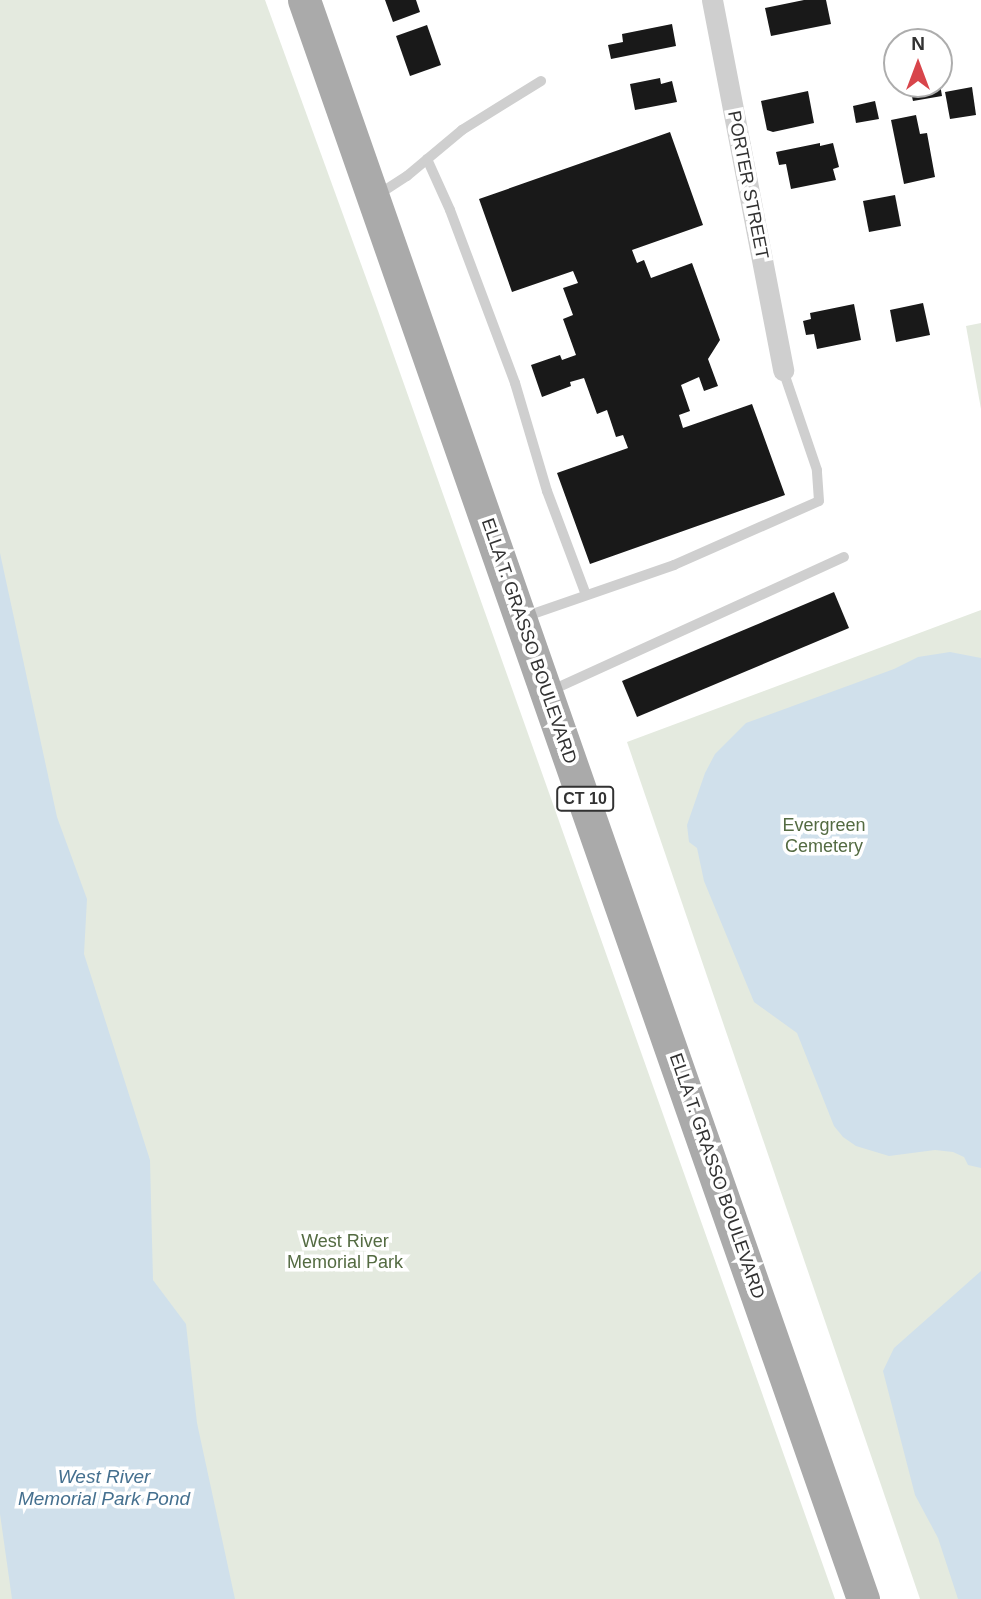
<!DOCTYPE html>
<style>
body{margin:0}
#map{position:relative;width:981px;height:1599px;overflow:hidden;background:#fff;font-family:Arial,sans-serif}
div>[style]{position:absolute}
.green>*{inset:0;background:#e4eadf}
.water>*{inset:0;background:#d0e0eb}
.building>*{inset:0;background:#191919}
.service>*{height:10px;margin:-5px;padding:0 5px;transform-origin:5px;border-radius:5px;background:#cfcfcf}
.minor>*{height:21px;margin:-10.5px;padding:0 10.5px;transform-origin:10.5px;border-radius:10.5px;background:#cfcfcf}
.primary>*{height:33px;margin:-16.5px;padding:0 16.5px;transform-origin:16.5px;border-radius:16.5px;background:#aaa}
span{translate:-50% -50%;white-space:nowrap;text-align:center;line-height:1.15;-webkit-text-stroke:7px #fff;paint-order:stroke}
.shield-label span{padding:2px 5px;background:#fff;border:2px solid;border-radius:5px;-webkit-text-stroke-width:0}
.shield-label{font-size:16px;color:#323232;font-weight:700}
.street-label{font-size:18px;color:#323232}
.park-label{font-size:18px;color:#546b42}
.water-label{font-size:19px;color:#45708f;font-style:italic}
.north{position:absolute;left:883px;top:28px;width:70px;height:70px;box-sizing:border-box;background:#fff;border:2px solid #adadad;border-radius:50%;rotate:0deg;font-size:19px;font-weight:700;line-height:28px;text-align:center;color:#323232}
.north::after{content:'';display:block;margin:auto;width:24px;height:32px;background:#d8454b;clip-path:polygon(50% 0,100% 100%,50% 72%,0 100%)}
</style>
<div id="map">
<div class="green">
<i style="clip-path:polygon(0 0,265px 0,377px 308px,835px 1599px,0 1599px)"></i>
<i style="clip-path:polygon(981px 323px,981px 409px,966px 326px)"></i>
<i style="clip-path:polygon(981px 610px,981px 1599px,920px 1599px,627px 742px)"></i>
</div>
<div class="water">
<i style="clip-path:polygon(0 553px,57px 817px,87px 899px,84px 954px,150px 1160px,153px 1280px,186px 1324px,197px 1423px,235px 1599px,12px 1599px,0 1514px)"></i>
<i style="clip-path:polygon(950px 652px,981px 658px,981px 1168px,968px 1165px,964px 1157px,953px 1152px,935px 1150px,889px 1156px,856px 1146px,843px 1137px,834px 1126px,797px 1033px,754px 1002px,704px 881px,697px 848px,689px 842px,687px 825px,705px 773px,715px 754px,746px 723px,894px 669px,918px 657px)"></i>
<i style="clip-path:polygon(981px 1271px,981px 1599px,958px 1599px,938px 1538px,915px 1495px,883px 1371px,894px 1348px)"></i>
</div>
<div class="building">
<i style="clip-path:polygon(385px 0,416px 0,420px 12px,393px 22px)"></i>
<i style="clip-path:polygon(804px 0,826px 0,831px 24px,771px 36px,765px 8px)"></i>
<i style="clip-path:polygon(672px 24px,676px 46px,611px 59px,608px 45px,623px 42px,622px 34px)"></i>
<i style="clip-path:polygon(427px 25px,441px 65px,410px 76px,396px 36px)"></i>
<i style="clip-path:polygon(660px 78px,661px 84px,672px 81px,677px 102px,635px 110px,630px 84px)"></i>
<i style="clip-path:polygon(909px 84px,940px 84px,942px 96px,913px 101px)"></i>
<i style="clip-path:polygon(972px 87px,976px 115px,950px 119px,945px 92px)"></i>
<i style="clip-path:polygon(808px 91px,814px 123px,773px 132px,767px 130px,761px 101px)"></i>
<i style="clip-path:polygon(875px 101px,879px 119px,856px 123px,853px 106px)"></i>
<i style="clip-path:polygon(916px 115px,920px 134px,927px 133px,935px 177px,904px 184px,891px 120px)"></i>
<i style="clip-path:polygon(670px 132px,703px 225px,632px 250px,637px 263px,644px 260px,651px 278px,692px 263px,720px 340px,708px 359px,718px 386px,704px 391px,699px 377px,681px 385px,690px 411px,679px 415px,683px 428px,752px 404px,785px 495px,590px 564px,557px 473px,628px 448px,623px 435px,616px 437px,607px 410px,597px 414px,584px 378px,570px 382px,571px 386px,542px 397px,531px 365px,560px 355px,562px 360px,576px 355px,563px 319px,573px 315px,563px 288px,578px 283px,573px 271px,512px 292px,479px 199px)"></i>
<i style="clip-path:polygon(820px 143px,820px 146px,833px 143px,839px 167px,833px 169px,836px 180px,791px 189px,786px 164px,779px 165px,776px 152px)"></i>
<i style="clip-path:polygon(895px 195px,901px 226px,869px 232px,863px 201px)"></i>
<i style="clip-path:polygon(923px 303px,930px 335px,896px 342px,890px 310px)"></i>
<i style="clip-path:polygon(854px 304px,861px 340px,817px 349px,814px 334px,806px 335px,803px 321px,811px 319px,810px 313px)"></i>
<i style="clip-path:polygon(834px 592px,849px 628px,637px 717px,622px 681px)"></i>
</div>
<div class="service">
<i style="left:427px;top:159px;width:56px;rotate:65.7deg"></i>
<i style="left:450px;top:210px;width:185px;rotate:69.4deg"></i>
<i style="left:515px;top:383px;width:113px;rotate:73.5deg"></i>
<i style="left:547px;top:491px;width:111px;rotate:69.4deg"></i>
<i style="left:376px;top:196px;width:37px;rotate:-33deg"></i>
<i style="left:407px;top:176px;width:72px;rotate:-39.9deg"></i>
<i style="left:462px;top:130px;width:93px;rotate:-31.8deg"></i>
<i style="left:524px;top:617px;width:159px;rotate:-19.1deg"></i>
<i style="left:674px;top:565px;width:158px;rotate:-23.8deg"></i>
<i style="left:819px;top:501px;width:31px;rotate:-94deg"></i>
<i style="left:817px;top:470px;width:106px;rotate:-108.8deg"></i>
<i style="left:550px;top:691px;width:323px;rotate:-24.5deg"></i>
</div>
<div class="minor">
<i style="left:712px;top:0;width:377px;rotate:79.1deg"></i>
</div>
<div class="primary">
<i style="left:304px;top:0;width:1694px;rotate:70.73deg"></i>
</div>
<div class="shield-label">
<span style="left:585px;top:799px">CT 10</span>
</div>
<div class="street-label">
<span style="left:748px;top:185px;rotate:79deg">PORTER STREET</span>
<span style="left:529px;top:641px;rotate:71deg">ELLA T. GRASSO BOULEVARD</span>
<span style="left:717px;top:1176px;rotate:71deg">ELLA T. GRASSO BOULEVARD</span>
</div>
<div class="park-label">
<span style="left:824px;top:836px">Evergreen<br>Cemetery</span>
<span style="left:345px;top:1252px">West River<br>Memorial Park</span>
</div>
<div class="water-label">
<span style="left:104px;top:1488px">West River<br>Memorial Park Pond</span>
</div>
<div class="north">N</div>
</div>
